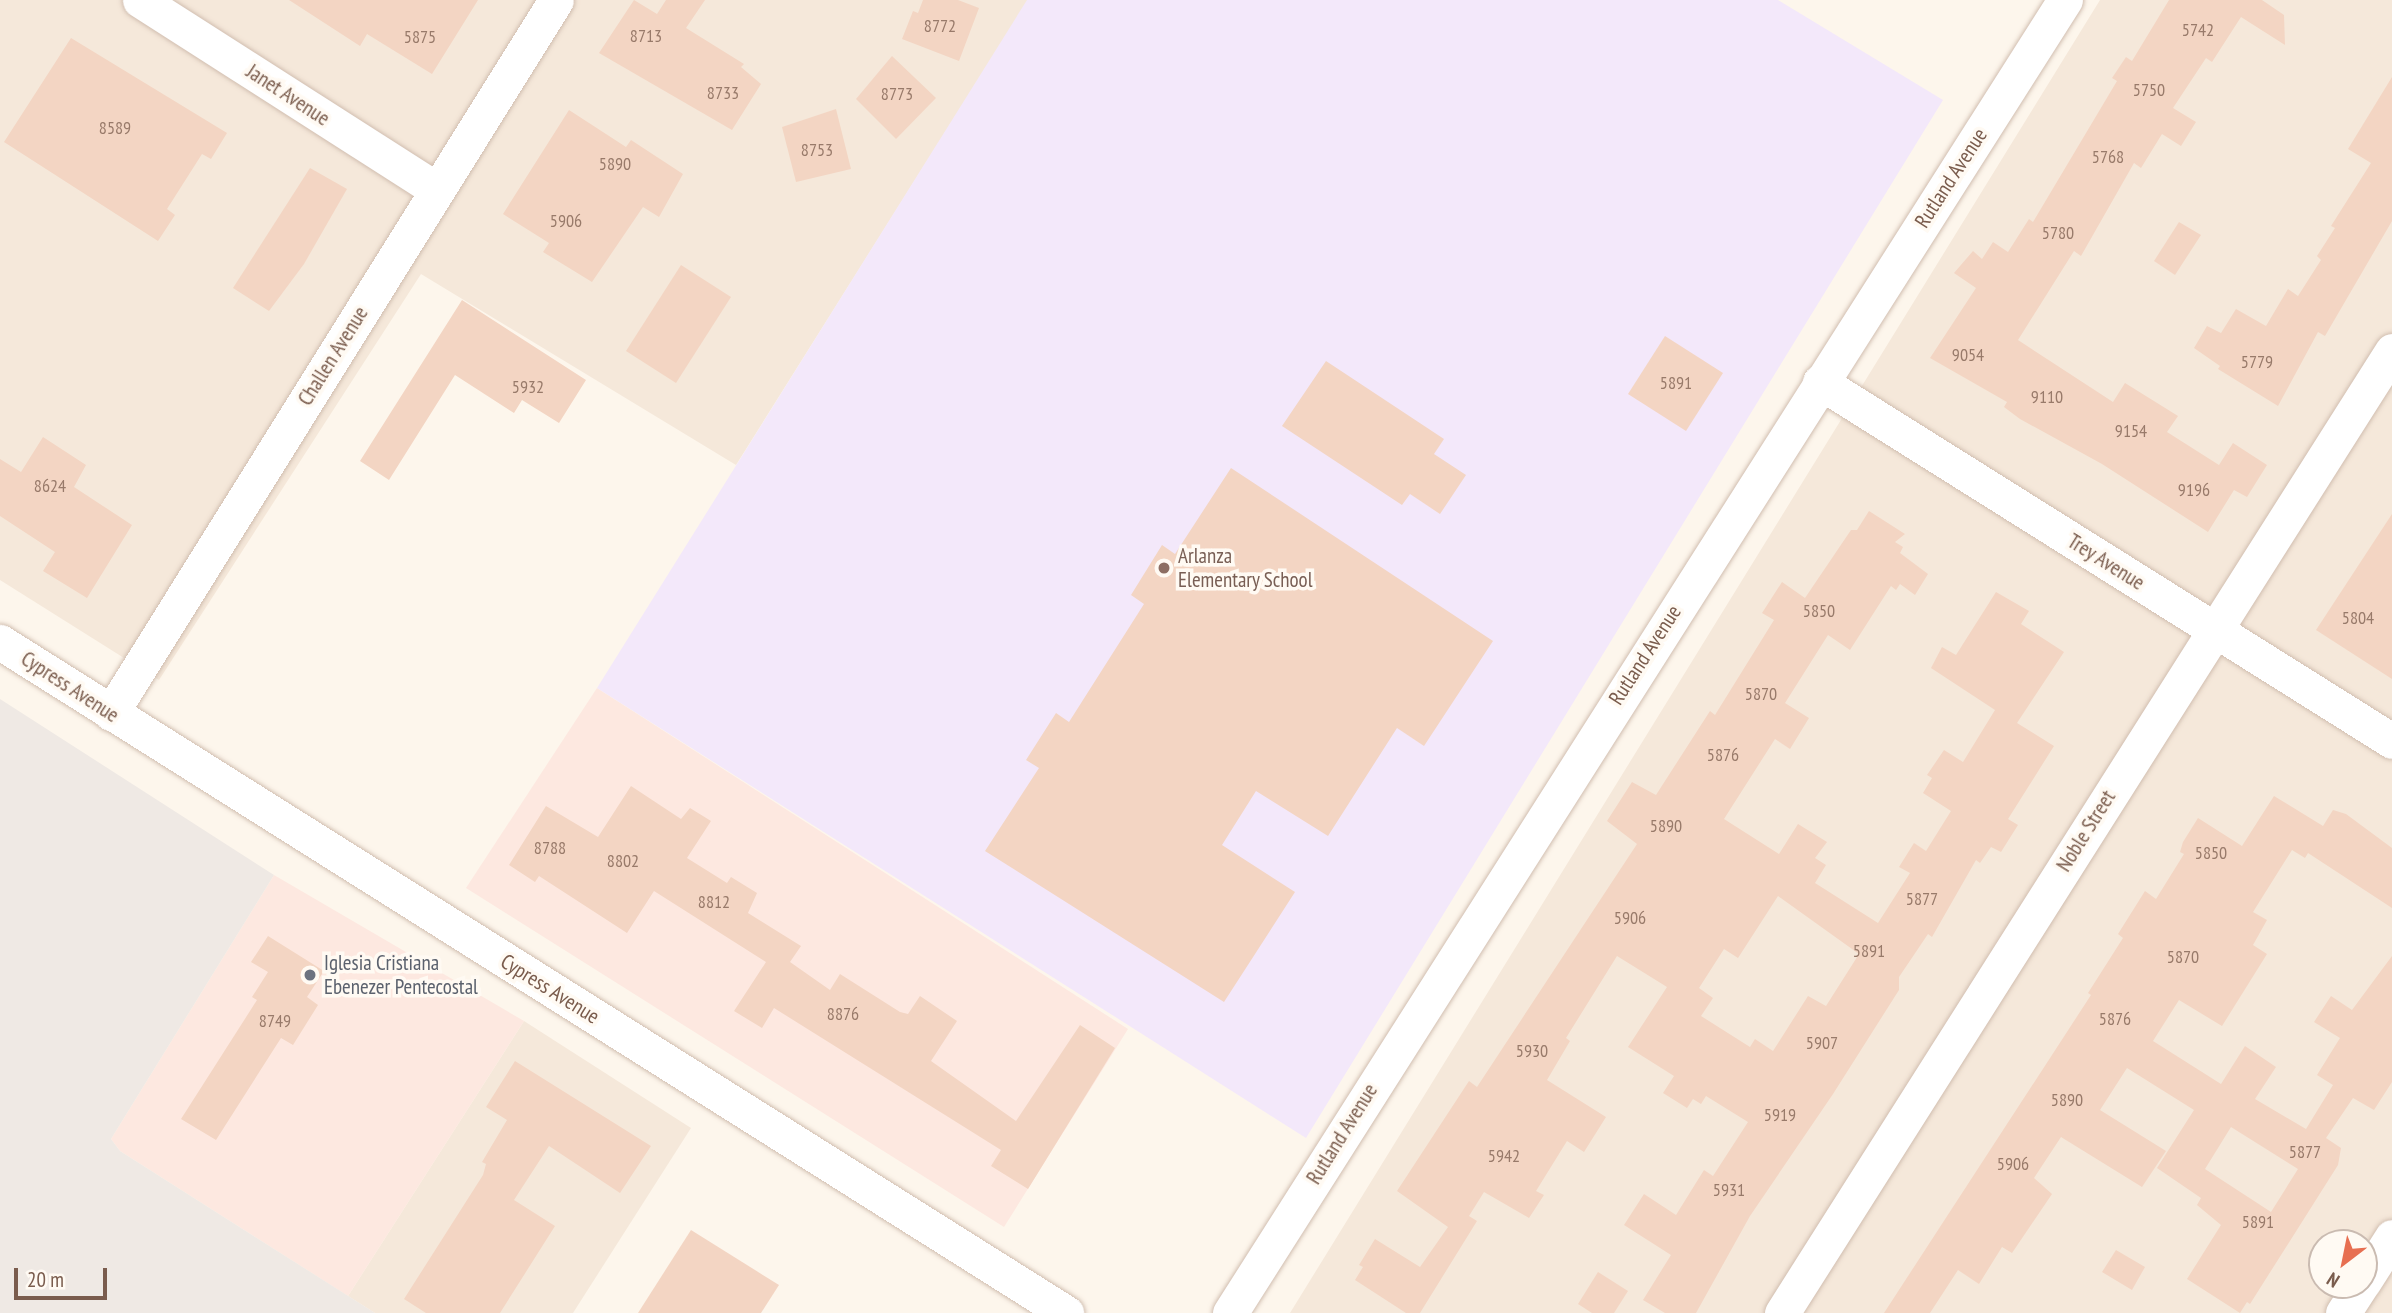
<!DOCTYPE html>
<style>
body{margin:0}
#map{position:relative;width:2392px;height:1313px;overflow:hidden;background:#fdf6ec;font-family:"PT Sans Narrow",sans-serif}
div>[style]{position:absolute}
.residential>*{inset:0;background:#f5e8da}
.commercial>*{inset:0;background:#fde8e0}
.industrial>*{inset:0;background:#efe9e4}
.education>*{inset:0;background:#f3e8fa}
.building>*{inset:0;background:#f3d5c3}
.roads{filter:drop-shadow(0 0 2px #d1beb0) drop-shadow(0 0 2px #d1beb0)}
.minor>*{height:35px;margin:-17.5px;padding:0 17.5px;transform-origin:17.5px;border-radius:17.5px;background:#fff}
.dots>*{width:19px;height:19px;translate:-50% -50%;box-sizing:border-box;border:4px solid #fffaf3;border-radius:50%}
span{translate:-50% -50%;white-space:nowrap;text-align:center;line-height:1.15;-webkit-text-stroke:7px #fffaf3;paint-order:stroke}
.number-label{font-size:18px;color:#987a6a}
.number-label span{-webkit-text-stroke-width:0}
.street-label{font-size:21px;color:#7a5c4d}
.education-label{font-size:21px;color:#785e54}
.left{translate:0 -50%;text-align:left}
.worship-label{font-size:21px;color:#5b616d}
.north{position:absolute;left:2308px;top:1229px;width:70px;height:70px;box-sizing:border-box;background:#fffaf3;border:2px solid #cabbb1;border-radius:50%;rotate:212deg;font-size:19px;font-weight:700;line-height:28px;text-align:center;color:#7a5c4d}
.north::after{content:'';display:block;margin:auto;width:24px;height:32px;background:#e76f51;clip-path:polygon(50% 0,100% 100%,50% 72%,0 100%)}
.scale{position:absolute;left:14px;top:1268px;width:93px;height:32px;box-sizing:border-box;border:4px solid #7a5c4d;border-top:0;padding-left:9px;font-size:21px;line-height:24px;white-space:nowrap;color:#7a5c4d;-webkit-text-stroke:5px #fffaf3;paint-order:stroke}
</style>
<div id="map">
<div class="residential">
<i style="clip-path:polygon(0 0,1028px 0,736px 465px,421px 274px,159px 680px,0 580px)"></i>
<i style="clip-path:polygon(evenodd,2100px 0,2392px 0,2392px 1313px,1290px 1313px,2100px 0,2322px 1243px,2364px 1243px,2364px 1285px,2322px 1285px,2322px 1243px)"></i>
<i style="clip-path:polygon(524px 1021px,691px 1128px,573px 1313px,375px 1313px,348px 1296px)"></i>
</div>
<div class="commercial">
<i style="clip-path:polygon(597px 688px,1128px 1029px,1004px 1227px,466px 888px)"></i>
<i style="clip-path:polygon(274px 875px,524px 1021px,348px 1296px,120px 1151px,111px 1139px)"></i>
</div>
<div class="industrial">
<i style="clip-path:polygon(0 699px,274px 875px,111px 1139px,120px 1151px,375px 1313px,0 1313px)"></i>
</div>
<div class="education">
<i style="clip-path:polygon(1027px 0,1778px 0,1943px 100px,1306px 1138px,597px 688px)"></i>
</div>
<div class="building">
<i style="clip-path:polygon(289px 0,478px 0,432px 74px,367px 34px,360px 46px)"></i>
<i style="clip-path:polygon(634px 0,657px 14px,666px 0,705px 0,686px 28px,744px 64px,741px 67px,761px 84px,732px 130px,599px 53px)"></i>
<i style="clip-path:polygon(923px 0,958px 0,979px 8px,959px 61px,902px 39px,913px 11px,918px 13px)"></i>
<i style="clip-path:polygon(2169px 0,2262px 0,2284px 15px,2285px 45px,2241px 17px,2212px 62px,2206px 58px,2173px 108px,2196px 122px,2181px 146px,2162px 134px,2141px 168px,2134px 163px,2081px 256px,2074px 251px,2018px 340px,2113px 402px,2125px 383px,2178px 416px,2167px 432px,2219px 465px,2233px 443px,2267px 465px,2247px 497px,2234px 490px,2208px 532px,2102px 464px,2020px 419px,2004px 407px,2007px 402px,1930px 358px,1976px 288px,1954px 273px,1973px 251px,1982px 259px,1993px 242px,2008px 252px,2029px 219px,2033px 222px,2117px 81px,2112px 78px,2126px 57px,2132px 61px)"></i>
<i style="clip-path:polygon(71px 38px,227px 133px,211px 159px,202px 154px,167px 209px,175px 215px,158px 241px,4px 142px)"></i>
<i style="clip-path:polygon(892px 56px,936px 98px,896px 139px,856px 99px)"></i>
<i style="clip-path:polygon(2392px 77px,2392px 221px,2325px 336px,2318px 332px,2278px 406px,2218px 369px,2220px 366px,2194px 348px,2207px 326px,2221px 333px,2236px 309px,2266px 326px,2288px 289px,2298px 296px,2321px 260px,2317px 256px,2335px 228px,2331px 226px,2371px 163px,2348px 149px)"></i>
<i style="clip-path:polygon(836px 109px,851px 169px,796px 182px,782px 127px)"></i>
<i style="clip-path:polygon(569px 110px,626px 147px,631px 140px,683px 174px,659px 217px,643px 207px,592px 282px,543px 252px,549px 243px,503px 214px)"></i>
<i style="clip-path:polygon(310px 168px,347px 189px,304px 264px,269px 311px,233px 288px)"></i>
<i style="clip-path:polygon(2179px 222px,2201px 235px,2175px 275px,2154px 261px)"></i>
<i style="clip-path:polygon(681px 265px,731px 297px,676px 383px,626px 351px)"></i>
<i style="clip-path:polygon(462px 300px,586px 380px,559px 423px,522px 400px,514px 413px,455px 375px,389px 480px,360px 461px)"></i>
<i style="clip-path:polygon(1665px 336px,1723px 373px,1686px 431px,1628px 394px)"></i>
<i style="clip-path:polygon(1326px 361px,1444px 439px,1434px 454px,1466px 475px,1440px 514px,1410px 494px,1402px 505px,1282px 426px)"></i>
<i style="clip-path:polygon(43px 437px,86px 465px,74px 487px,132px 525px,87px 598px,43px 571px,55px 552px,0 516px,0 459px,21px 472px)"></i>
<i style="clip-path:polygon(1231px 468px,1493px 641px,1424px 746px,1397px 728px,1328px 836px,1256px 791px,1222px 845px,1295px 892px,1224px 1002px,985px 851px,1039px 768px,1026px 760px,1056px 713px,1069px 722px,1144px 604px,1131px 595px,1162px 545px,1175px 554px)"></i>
<i style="clip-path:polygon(evenodd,1869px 511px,1905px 534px,1895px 542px,1903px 547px,1900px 553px,1928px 574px,1915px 595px,1900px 584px,1896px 590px,1891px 586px,1850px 650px,1828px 635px,1785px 703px,1809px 718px,1790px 749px,1775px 739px,1724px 819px,1779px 854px,1798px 824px,1827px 842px,1815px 858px,1826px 865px,1815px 883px,1878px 923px,1910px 873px,1899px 867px,1914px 843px,1926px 851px,1951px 811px,1923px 793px,1932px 778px,1927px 775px,1944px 750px,1963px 762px,1995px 710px,1931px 668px,1942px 647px,1956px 655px,1996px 592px,2029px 611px,2021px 624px,2064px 652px,2017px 723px,2054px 746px,2008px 819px,2018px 825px,2001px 852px,1991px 847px,1980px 863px,1976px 860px,1932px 937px,1928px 934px,1899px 977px,1899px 990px,1833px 1094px,1750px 1216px,1696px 1313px,1665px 1313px,1643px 1300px,1671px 1255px,1624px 1225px,1644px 1194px,1676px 1215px,1704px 1170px,1713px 1176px,1748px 1122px,1706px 1096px,1701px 1104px,1693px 1099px,1687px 1108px,1663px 1093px,1674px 1076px,1628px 1047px,1667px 987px,1617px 956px,1566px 1038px,1570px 1041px,1547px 1080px,1606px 1117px,1584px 1152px,1567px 1141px,1536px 1191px,1544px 1195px,1529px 1218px,1484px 1192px,1469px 1216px,1477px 1221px,1420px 1313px,1406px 1313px,1355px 1280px,1363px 1267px,1359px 1265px,1375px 1239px,1420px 1267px,1448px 1227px,1397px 1191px,1469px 1081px,1477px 1087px,1637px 844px,1607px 821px,1632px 782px,1656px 795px,1710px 711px,1715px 715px,1774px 620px,1762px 613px,1782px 582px,1805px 598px,1851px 530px,1857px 530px,1869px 511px,1778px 896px,1859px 954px,1826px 1006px,1808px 996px,1773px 1051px,1755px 1039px,1750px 1047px,1701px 1016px,1713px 998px,1699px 988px,1724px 949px,1738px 958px,1778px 896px)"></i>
<i style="clip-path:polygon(2392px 514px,2392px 679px,2316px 630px)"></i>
<i style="clip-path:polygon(631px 786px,681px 819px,690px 808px,711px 821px,687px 858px,727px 883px,731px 877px,757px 893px,748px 913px,801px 946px,790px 962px,830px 990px,840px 974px,900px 1012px,908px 1014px,920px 996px,957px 1021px,931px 1061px,1016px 1121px,1080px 1025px,1115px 1048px,1028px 1189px,991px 1166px,1001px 1150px,774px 1008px,762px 1028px,734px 1011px,766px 962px,654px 891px,627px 933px,539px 876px,535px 882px,509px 865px,546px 806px,598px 837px)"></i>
<i style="clip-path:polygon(evenodd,2274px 796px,2323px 826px,2333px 810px,2346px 814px,2392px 848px,2392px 908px,2308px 853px,2305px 858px,2292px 850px,2253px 912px,2267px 920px,2253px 945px,2267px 954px,2222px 1026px,2179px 1000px,2153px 1041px,2221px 1084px,2245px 1046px,2276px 1067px,2255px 1099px,2306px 1129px,2333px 1085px,2317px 1075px,2340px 1038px,2314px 1022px,2331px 996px,2352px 1010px,2392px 956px,2392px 1082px,2374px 1110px,2353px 1098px,2326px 1138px,2341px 1148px,2338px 1165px,2250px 1304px,2247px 1302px,2240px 1313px,2187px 1279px,2221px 1225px,2197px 1205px,2201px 1198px,2157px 1168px,2194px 1110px,2127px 1068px,2100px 1110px,2166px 1151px,2142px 1187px,2061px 1137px,2034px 1178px,2052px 1194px,2012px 1253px,2002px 1247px,1979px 1284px,1958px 1270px,1930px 1313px,1884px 1313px,2091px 995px,2088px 993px,2123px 938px,2118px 934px,2145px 891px,2156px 899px,2184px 854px,2180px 852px,2183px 842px,2198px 818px,2242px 846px,2274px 796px,2231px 1127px,2298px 1169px,2271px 1212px,2205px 1169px,2231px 1127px)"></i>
<i style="clip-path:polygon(268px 936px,324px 971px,307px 997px,318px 1005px,293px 1045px,281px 1038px,216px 1140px,181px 1119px,257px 1000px,252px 997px,268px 972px,251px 962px)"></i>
<i style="clip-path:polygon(515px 1061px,651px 1146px,620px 1193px,549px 1146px,514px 1200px,555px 1226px,500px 1313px,426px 1313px,404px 1299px,483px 1175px,486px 1164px,482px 1162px,507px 1120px,486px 1107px)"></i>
<i style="clip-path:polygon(691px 1230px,779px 1285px,761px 1313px,638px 1313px)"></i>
<i style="clip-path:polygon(2116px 1250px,2145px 1267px,2132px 1290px,2102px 1272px)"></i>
<i style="clip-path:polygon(1598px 1272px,1628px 1291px,1614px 1313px,1592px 1313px,1578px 1304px)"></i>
</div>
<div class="roads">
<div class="minor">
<i style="left:140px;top:0;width:351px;rotate:32.6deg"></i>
<i style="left:1820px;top:382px;width:675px;rotate:32.11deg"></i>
<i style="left:0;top:642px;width:1260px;rotate:32.19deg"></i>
<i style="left:111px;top:713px;width:840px;rotate:-58.03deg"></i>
<i style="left:2364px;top:1281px;width:52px;rotate:-57.5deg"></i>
<i style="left:1230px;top:1313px;width:1556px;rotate:-57.55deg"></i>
<i style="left:1782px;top:1313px;width:1139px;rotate:-57.62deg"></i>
<i style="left:2343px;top:1313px;width:33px;rotate:-57deg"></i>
</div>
</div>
<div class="dots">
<i style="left:1164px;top:568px;background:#8d6e63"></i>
<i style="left:310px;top:975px;background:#6b7280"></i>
</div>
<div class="number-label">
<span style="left:940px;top:26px">8772</span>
<span style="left:2198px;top:30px">5742</span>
<span style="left:646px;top:36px">8713</span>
<span style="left:420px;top:37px">5875</span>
<span style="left:2149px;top:90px">5750</span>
<span style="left:723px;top:93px">8733</span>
<span style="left:897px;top:94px">8773</span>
<span style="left:115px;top:128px">8589</span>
<span style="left:817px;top:150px">8753</span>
<span style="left:2108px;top:157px">5768</span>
<span style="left:615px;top:164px">5890</span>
<span style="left:566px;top:221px">5906</span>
<span style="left:2058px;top:233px">5780</span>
<span style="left:1968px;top:355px">9054</span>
<span style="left:2257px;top:362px">5779</span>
<span style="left:1676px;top:383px">5891</span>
<span style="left:528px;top:387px">5932</span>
<span style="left:2047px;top:397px">9110</span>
<span style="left:2131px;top:431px">9154</span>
<span style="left:50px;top:486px">8624</span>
<span style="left:2194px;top:490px">9196</span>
<span style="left:1819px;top:611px">5850</span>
<span style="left:2358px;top:618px">5804</span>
<span style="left:1761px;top:694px">5870</span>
<span style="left:1723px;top:755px">5876</span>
<span style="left:1666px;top:826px">5890</span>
<span style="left:550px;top:848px">8788</span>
<span style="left:2211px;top:853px">5850</span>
<span style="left:623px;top:861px">8802</span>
<span style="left:1922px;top:899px">5877</span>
<span style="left:714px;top:902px">8812</span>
<span style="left:1630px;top:918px">5906</span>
<span style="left:1869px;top:951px">5891</span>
<span style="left:2183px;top:957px">5870</span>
<span style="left:843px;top:1014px">8876</span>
<span style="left:2115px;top:1019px">5876</span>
<span style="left:275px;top:1021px">8749</span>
<span style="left:1822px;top:1043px">5907</span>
<span style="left:1532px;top:1051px">5930</span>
<span style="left:2067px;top:1100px">5890</span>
<span style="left:1780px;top:1115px">5919</span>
<span style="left:2305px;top:1152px">5877</span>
<span style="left:1504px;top:1156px">5942</span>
<span style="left:2013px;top:1164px">5906</span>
<span style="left:1729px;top:1190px">5931</span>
<span style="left:2258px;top:1222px">5891</span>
</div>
<div class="street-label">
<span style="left:288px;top:95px;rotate:33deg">Janet Avenue</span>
<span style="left:1951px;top:178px;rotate:-57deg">Rutland Avenue</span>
<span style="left:333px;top:356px;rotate:-58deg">Challen Avenue</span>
<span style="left:2106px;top:562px;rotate:32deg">Trey Avenue</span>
<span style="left:1645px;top:655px;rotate:-57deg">Rutland Avenue</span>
<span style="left:70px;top:687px;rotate:33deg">Cypress Avenue</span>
<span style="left:2086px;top:831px;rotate:-58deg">Noble Street</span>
<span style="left:550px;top:989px;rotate:32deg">Cypress Avenue</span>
<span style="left:1342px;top:1134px;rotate:-58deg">Rutland Avenue</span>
</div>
<div class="education-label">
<span class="left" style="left:1178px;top:568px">Arlanza<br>Elementary School</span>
</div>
<div class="worship-label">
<span class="left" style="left:324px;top:975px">Iglesia Cristiana<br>Ebenezer Pentecostal</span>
</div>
<div class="north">N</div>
<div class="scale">20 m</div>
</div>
